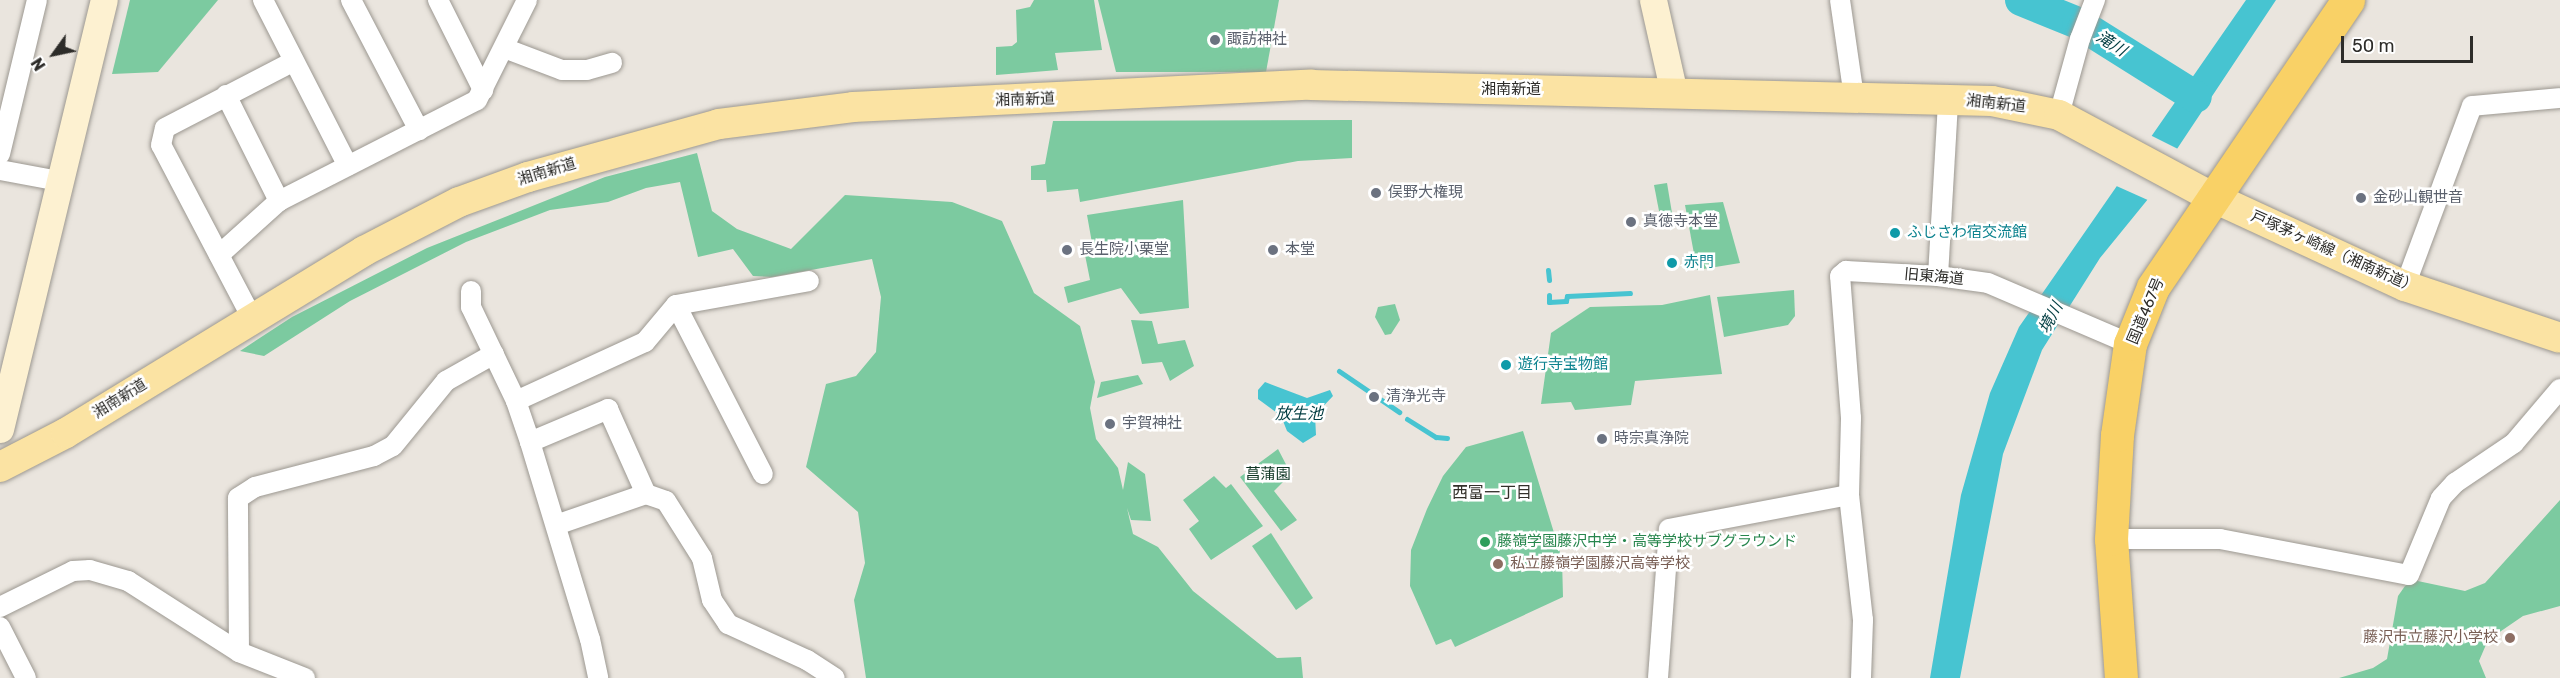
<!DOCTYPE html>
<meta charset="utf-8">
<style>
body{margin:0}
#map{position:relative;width:2560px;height:678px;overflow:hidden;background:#eae5de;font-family:Rubik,"Noto Sans JP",sans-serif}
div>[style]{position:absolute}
.green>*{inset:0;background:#7ccaa0}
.water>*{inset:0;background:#47c4d1}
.pier>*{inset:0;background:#eae5de}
.stream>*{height:5px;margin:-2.5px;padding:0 2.5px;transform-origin:2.5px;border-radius:2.5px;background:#47c4d1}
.river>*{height:32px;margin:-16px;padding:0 16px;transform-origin:16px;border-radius:16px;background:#47c4d1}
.roads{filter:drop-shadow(0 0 2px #9c9891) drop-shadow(0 0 2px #9c9891)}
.street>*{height:20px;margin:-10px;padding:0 10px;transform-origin:10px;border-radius:10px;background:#fff}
.secondary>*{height:27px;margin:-13.5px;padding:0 13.5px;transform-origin:13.5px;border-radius:13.5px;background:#fdf1d1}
.primary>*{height:30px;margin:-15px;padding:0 15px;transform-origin:15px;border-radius:15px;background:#fbe3a3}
.highway>*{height:33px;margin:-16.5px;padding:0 16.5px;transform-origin:16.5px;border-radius:16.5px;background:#f9d166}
.dots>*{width:16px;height:16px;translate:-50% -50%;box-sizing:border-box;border:3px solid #fff;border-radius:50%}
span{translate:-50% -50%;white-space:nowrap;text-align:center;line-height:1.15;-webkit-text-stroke:5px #fff;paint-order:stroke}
.worship-label{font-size:15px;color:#5b616d}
.left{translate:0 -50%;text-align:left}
.street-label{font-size:15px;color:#2d2c29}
.culture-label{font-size:15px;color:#0d838f}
.park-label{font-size:15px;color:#0c3421}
.leisure-label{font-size:15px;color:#27864d}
.education-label{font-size:15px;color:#785e54}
.right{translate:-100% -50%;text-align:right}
.water-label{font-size:16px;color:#003c41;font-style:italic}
.neighbourhood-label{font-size:16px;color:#33302a}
.north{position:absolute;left:24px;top:24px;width:60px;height:60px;-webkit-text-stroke:4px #fff;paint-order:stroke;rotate:237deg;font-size:16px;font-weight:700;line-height:24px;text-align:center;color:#2d2c29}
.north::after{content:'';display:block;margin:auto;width:21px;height:27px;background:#2d2c29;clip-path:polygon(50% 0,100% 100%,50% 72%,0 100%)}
.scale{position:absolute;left:2341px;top:36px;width:132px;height:27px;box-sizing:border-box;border:3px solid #2d2c29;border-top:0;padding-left:8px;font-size:18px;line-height:21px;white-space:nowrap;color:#2d2c29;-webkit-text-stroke:4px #fff;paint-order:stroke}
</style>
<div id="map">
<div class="green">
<i style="clip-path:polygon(130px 0,218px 0,158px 72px,112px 74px)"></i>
<i style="clip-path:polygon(1034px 0,1094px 0,1102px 50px,1055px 53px,1058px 70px,996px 75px,996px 47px,1012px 46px,1017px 42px,1016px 10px,1030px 7px)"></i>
<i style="clip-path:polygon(1098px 0,1279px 0,1266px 72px,1116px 72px)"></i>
<i style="clip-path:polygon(1352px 120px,1352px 158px,1298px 161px,1080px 202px,1078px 189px,1047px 192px,1046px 180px,1031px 180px,1031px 166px,1045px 164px,1053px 121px)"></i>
<i style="clip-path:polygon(697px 153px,712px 211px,737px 229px,791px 249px,845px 195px,952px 202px,1002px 221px,1034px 293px,1080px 326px,1095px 382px,1090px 408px,1096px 439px,1118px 468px,1123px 490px,1128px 462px,1145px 474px,1151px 521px,1131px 520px,1127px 508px,1133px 534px,1158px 547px,1193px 591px,1277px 658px,1301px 657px,1303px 678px,866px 678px,854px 600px,865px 563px,858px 512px,806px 467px,826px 384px,856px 376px,876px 352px,881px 297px,872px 259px,772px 277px,753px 276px,733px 249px,698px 257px,680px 182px,646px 188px,608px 202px,550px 210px,466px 242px,350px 301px,264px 356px,240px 351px,292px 317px,427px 248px,605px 177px)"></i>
<i style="clip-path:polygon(1667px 183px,1672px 213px,1659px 211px,1654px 185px)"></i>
<i style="clip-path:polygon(1183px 200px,1189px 308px,1140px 314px,1121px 288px,1068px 303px,1064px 287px,1090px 280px,1083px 245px,1092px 243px,1087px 215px)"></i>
<i style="clip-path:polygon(1723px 202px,1740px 263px,1697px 270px,1685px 205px)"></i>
<i style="clip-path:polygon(1794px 290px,1795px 316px,1788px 325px,1724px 337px,1717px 297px)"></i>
<i style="clip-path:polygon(1710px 295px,1722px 374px,1635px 381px,1631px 405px,1575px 410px,1571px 402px,1541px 404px,1551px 333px,1590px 307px,1662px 305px)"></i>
<i style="clip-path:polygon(1395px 304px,1400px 320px,1391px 334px,1385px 335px,1375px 317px,1378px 307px)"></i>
<i style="clip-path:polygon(1131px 320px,1152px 321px,1158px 344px,1185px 340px,1194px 366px,1170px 381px,1162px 362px,1142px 364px)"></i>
<i style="clip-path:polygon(1138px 375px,1143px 384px,1097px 398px,1101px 382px)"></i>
<i style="clip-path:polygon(1523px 431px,1562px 559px,1563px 597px,1455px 647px,1451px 639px,1436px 645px,1410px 586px,1411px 550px,1427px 509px,1443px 476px,1466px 447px)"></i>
<i style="clip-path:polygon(1278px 449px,1291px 474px,1274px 491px,1297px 520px,1281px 531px,1240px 477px)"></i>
<i style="clip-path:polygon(1214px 476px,1226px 488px,1231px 484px,1263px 526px,1211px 560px,1189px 529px,1199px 521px,1183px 500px)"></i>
<i style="clip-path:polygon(2560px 500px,2560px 606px,2523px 616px,2488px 640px,2479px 661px,2486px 678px,2339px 678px,2373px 668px,2387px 659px,2398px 596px,2405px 586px,2413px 580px,2465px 591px,2485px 583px)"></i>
<i style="clip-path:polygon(1271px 533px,1313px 598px,1296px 610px,1252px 546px)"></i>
</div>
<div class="water">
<i style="clip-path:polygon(2246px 0,2276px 0,2167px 164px,2157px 188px,2100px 258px,2042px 350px,2003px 454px,1960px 678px,1930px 678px,1961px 495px,1990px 393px,2019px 327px)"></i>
<i style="clip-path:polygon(1265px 382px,1307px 398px,1330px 390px,1333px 396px,1315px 415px,1316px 435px,1303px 443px,1287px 431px,1281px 416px,1258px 399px,1258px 390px)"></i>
</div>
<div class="pier">
<i style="clip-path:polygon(2148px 134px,2180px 150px,2150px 201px,2112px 184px)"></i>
</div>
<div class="stream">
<i style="left:1548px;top:270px;width:10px;rotate:84deg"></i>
<i style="left:1549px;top:295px;width:7px;rotate:90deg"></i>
<i style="left:1549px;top:302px;width:17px;rotate:-3deg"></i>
<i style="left:1566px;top:301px;width:5px;rotate:-79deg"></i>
<i style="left:1567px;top:296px;width:63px;rotate:-2.7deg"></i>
<i style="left:1339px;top:371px;width:73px;rotate:34.3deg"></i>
<i style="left:1407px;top:419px;width:34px;rotate:32deg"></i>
<i style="left:1436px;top:437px;width:11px;rotate:5deg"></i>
</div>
<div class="river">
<i style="left:2021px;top:0;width:61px;rotate:22deg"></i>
<i style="left:2078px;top:23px;width:139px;rotate:32.1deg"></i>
</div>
<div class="roads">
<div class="street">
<i style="left:263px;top:0;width:186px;rotate:62.9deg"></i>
<i style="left:351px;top:0;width:147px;rotate:62.4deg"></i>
<i style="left:438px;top:0;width:101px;rotate:63.4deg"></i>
<i style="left:1840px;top:0;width:98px;rotate:81.8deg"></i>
<i style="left:504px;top:48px;width:62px;rotate:20.8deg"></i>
<i style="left:562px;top:70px;width:25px"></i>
<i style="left:587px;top:70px;width:26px;rotate:-16deg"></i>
<i style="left:226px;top:95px;width:119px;rotate:63.4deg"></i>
<i style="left:2059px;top:115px;width:79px;rotate:-74.6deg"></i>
<i style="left:2080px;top:39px;width:42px;rotate:-69deg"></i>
<i style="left:0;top:154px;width:158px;rotate:-76.5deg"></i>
<i style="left:0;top:170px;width:60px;rotate:10.6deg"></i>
<i style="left:219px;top:255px;width:81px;rotate:-42deg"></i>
<i style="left:279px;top:201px;width:222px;rotate:-27deg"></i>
<i style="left:477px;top:100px;width:112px;rotate:-63.4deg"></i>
<i style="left:1938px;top:276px;width:176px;rotate:-86.7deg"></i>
<i style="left:2405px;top:286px;width:192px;rotate:-69.6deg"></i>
<i style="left:2472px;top:106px;width:88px;rotate:-5.2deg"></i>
<i style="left:471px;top:291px;width:16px;rotate:90deg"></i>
<i style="left:471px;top:307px;width:104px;rotate:64.4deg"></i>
<i style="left:516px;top:401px;width:43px;rotate:71.1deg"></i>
<i style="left:530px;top:442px;width:206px;rotate:73.1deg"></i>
<i style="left:590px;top:639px;width:40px;rotate:78deg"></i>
<i style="left:676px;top:305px;width:190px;rotate:62.8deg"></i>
<i style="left:252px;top:318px;width:195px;rotate:-117.7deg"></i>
<i style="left:161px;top:145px;width:17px;rotate:-77deg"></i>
<i style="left:165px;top:128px;width:145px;rotate:-27.4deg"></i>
<i style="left:516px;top:401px;width:142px;rotate:-24.6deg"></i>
<i style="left:645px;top:342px;width:48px;rotate:-50deg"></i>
<i style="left:676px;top:305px;width:135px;rotate:-10.2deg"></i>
<i style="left:530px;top:442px;width:85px;rotate:-22.9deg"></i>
<i style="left:608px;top:409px;width:93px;rotate:65.9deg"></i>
<i style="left:556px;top:525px;width:95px;rotate:-19deg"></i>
<i style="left:646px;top:494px;width:21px;rotate:19deg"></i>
<i style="left:666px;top:501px;width:67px;rotate:57.7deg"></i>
<i style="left:702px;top:558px;width:43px;rotate:76.6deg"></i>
<i style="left:712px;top:600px;width:29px;rotate:56deg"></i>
<i style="left:728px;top:624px;width:87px;rotate:24.5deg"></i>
<i style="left:807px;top:660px;width:33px;rotate:33deg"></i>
<i style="left:2111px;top:539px;width:109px"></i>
<i style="left:2220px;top:539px;width:192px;rotate:10.8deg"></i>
<i style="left:2409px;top:575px;width:83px;rotate:-67.4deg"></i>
<i style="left:2441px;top:498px;width:21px;rotate:-47deg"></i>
<i style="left:2455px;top:483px;width:71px;rotate:-34.1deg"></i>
<i style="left:2514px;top:443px;width:71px;rotate:-49.6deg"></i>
<i style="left:0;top:607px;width:81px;rotate:-26.3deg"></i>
<i style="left:73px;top:571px;width:17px;rotate:-3deg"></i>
<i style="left:90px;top:570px;width:40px;rotate:16deg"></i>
<i style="left:128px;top:581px;width:132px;rotate:32.6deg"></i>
<i style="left:239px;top:652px;width:71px;rotate:21.5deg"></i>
<i style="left:0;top:627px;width:57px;rotate:63deg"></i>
<i style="left:239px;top:652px;width:154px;rotate:-90.4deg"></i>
<i style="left:238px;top:498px;width:20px;rotate:-33deg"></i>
<i style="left:255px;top:487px;width:123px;rotate:-14.6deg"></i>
<i style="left:374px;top:456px;width:21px;rotate:-28deg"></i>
<i style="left:393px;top:446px;width:84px;rotate:-50.8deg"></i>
<i style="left:446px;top:381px;width:55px;rotate:-29.4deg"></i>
<i style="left:1658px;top:678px;width:149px;rotate:-85.8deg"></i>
<i style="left:1669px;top:529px;width:183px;rotate:-10.7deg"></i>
<i style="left:1861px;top:678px;width:58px;rotate:-88deg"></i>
<i style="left:1863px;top:620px;width:126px;rotate:-96.4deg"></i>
<i style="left:1849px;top:495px;width:77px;rotate:-88.5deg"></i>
<i style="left:1851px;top:418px;width:142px;rotate:-94.4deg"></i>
<i style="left:1840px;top:276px;width:8px;rotate:-40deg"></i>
<i style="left:1846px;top:271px;width:92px;rotate:3.1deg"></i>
<i style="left:1938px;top:276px;width:50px;rotate:8deg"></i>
<i style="left:1988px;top:283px;width:155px;rotate:23.2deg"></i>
</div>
<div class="secondary">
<i style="left:1653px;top:0;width:95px;rotate:77.3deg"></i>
<i style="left:0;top:429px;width:441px;rotate:-76.4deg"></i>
</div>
<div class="primary">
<i style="left:0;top:467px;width:74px;rotate:-27.3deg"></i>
<i style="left:66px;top:433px;width:349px;rotate:-31.4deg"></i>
<i style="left:364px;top:251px;width:107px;rotate:-27.3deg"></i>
<i style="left:459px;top:202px;width:73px;rotate:-19.9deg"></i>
<i style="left:528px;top:177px;width:198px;rotate:-15.5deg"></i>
<i style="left:719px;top:124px;width:135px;rotate:-7.2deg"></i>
<i style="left:853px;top:107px;width:459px;rotate:-2.8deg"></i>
<i style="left:1311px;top:85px;width:681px;rotate:1.35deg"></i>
<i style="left:1992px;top:101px;width:68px;rotate:11.8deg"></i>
<i style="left:2059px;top:115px;width:174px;rotate:28.2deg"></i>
<i style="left:2212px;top:197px;width:213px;rotate:24.8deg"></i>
<i style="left:2405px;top:286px;width:163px;rotate:18.5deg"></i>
</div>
<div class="highway">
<i style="left:2121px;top:678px;width:139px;rotate:-94.1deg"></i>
<i style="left:2111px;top:539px;width:104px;rotate:-86.7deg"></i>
<i style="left:2117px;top:435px;width:92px;rotate:-81.9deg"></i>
<i style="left:2130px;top:344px;width:61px;rotate:-68deg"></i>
<i style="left:2153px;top:287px;width:347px;rotate:-55.8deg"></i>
</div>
</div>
<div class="dots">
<i style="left:1215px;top:40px;background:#6b7280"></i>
<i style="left:1376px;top:193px;background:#6b7280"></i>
<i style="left:2361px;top:198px;background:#6b7280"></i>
<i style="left:1631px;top:222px;background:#6b7280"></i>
<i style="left:1895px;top:233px;background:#0f9aa8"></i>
<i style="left:1067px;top:250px;background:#6b7280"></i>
<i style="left:1273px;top:250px;background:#6b7280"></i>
<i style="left:1672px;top:263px;background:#0f9aa8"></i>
<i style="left:1506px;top:365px;background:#0f9aa8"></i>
<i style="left:1374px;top:397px;background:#6b7280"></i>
<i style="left:1110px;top:424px;background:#6b7280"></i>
<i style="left:1602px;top:439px;background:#6b7280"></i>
<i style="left:1485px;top:542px;background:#2e9e5b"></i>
<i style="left:1498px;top:564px;background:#8d6e63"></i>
<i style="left:2510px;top:638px;background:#8d6e63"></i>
</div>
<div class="worship-label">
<span class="left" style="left:1227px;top:40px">諏訪神社</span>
<span class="left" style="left:1388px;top:193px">俣野大権現</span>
<span class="left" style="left:2373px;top:198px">金砂山観世音</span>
<span class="left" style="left:1643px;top:222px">真徳寺本堂</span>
<span class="left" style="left:1079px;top:250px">長生院小栗堂</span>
<span class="left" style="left:1285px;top:250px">本堂</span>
<span class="left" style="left:1386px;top:397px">清浄光寺</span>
<span class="left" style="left:1122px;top:424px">宇賀神社</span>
<span class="left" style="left:1614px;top:439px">時宗真浄院</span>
</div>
<div class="street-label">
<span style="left:1511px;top:90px">湘南新道</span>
<span style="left:1025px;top:100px;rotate:-2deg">湘南新道</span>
<span style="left:1996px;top:104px;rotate:6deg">湘南新道</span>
<span style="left:547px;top:172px;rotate:-17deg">湘南新道</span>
<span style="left:2334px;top:252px;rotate:24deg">戸塚茅ヶ崎線（湘南新道）</span>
<span style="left:1934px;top:277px;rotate:5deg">旧東海道</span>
<span style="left:2146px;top:311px;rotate:-67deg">国道467号</span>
<span style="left:120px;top:399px;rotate:-32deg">湘南新道</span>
</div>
<div class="culture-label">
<span class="left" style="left:1907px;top:233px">ふじさわ宿交流館</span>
<span class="left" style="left:1684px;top:263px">赤門</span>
<span class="left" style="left:1518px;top:365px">遊行寺宝物館</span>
</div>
<div class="park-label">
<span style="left:1268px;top:475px">菖蒲園</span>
</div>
<div class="leisure-label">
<span class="left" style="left:1497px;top:542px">藤嶺学園藤沢中学・高等学校サブグラウンド</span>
</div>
<div class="education-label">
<span class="left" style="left:1510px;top:564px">私立藤嶺学園藤沢高等学校</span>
<span class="right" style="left:2498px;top:638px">藤沢市立藤沢小学校</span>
</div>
<div class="water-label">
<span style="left:2111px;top:44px;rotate:32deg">滝川</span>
<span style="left:2051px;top:318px;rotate:-62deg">境川</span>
<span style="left:1299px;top:414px">放生池</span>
</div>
<div class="neighbourhood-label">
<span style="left:1492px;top:493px">西富一丁目</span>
</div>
<div class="north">N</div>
<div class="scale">50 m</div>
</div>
